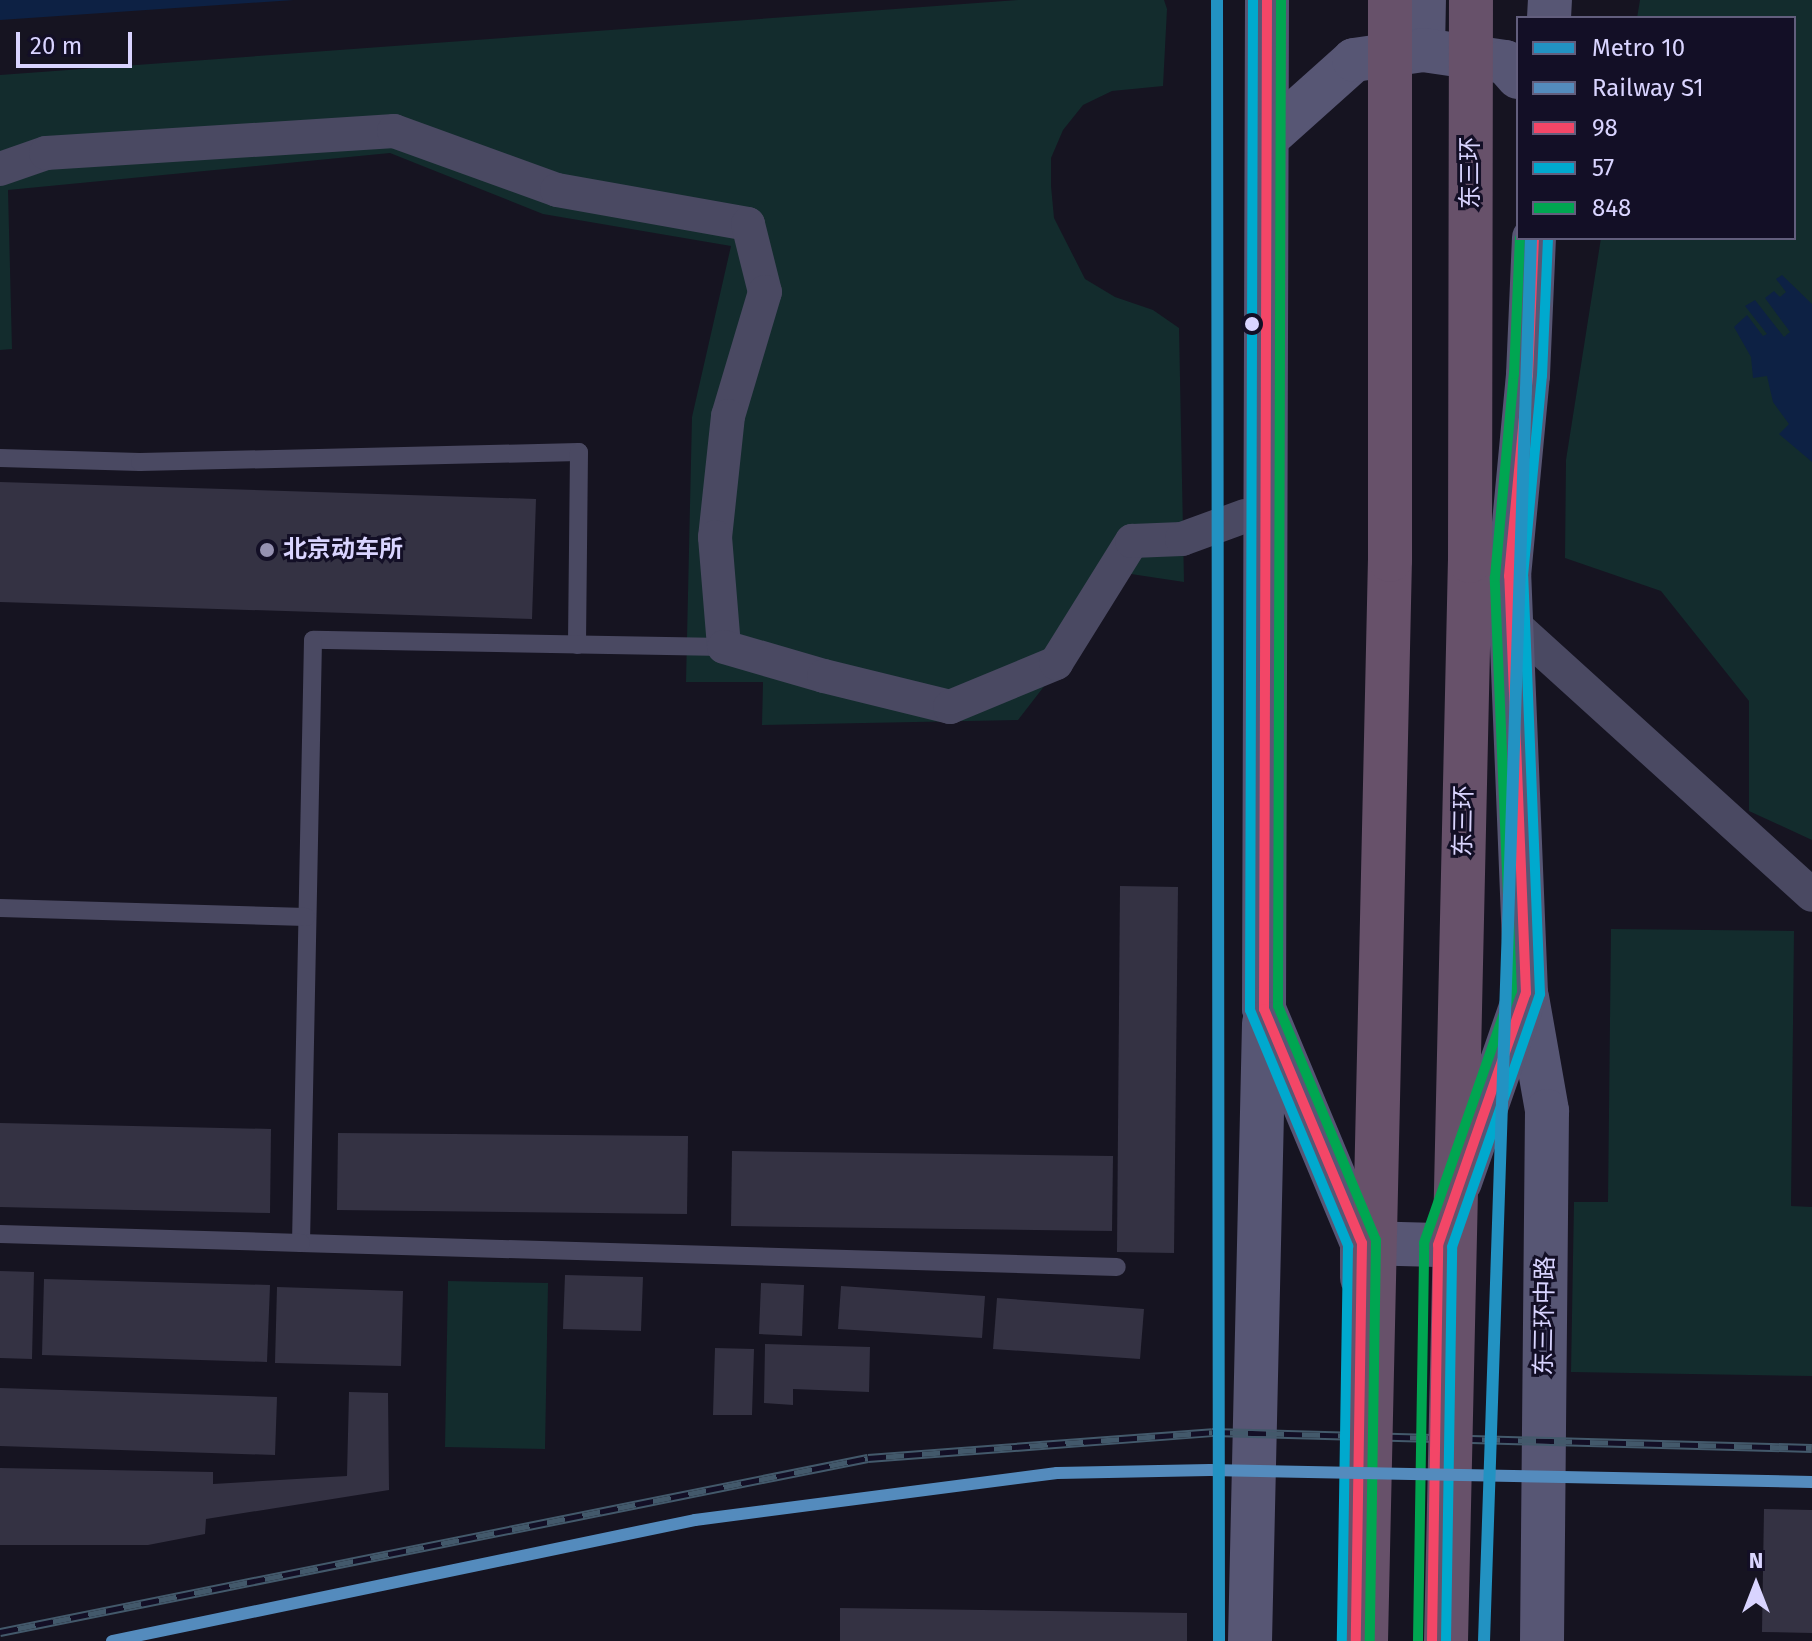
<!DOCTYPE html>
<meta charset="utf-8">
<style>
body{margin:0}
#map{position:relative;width:1812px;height:1641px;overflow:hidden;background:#161421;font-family:"Fira Sans","Noto Sans SC",sans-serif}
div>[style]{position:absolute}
.green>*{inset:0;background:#132c2d}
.water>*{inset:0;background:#0d2144}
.building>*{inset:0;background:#343243}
.lane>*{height:18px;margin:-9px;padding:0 9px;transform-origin:9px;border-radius:9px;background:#4a4962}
.street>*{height:34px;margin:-17px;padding:0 17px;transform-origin:17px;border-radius:17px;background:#4a4962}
.secondary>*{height:44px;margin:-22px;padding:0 22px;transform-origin:22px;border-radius:22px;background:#575674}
.rail>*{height:9px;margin-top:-4.5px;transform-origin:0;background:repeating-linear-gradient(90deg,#130f26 0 18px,#43596b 0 36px);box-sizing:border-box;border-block:2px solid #43596b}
.highway-bridge>*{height:44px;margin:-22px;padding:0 22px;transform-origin:22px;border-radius:22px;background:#67516a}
.bus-1>*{height:10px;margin:-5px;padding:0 5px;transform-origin:5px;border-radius:5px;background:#f34667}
.bus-2>*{height:10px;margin:-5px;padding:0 5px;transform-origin:5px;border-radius:5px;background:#00a9ce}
.bus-3>*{height:10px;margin:-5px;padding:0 5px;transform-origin:5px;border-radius:5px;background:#00a651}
.rail-1>*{height:12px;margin:-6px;padding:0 6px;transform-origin:6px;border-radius:6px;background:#548bbd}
.metro-1>*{height:12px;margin:-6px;padding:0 6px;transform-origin:6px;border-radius:6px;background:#2292c2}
.dots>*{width:22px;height:22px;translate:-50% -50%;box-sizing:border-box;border:4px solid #130f26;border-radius:50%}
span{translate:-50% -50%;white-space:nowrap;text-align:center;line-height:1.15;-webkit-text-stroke:6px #130f26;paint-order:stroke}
.street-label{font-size:24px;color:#d9d4ff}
.poi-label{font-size:24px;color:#d9d4ff;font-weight:700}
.left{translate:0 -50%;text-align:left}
.legend{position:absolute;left:1516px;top:16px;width:280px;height:224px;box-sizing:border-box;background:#130f26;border:2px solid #625e7d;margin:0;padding:10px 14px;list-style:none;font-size:24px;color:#d9d4ff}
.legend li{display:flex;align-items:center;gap:16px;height:40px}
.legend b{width:40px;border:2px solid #625e7d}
.north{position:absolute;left:1716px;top:1545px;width:80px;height:80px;-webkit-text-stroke:6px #130f26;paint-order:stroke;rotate:0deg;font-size:22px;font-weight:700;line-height:32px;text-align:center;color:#d9d4ff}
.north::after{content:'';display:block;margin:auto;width:28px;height:36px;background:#d9d4ff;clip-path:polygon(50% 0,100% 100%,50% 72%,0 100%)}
.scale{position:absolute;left:16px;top:32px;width:116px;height:36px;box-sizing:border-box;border:4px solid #d9d4ff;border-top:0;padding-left:10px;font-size:24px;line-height:28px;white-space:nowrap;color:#d9d4ff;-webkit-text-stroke:6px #130f26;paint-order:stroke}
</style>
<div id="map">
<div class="green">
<i style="clip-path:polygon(1018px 0,1164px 0,1167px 9px,1163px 86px,1112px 91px,1083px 105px,1063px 130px,1051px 158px,1051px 186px,1054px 218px,1085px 279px,1115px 297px,1153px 310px,1179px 328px,1184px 582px,1131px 574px,1018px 720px,762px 725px,763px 682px,686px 682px,692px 417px,731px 246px,543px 214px,390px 153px,8px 190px,12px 349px,0 350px,0 75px)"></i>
<i style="clip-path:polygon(1640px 0,1812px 0,1812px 840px,1749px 811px,1749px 701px,1661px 591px,1565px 558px,1566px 460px,1601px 238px,1794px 238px,1794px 18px,1637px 18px)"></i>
<i style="clip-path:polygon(1611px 929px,1794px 931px,1791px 1206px,1812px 1207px,1812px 1376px,1571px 1372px,1574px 1202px,1608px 1202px)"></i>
<i style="clip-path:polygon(448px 1281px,548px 1283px,545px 1449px,445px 1447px)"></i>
</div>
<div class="water">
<i style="clip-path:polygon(0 0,294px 0,0 20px)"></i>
<i style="clip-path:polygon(1782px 275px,1812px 304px,1812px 462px,1779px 434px,1789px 424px,1773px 402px,1767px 376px,1753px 378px,1751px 357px,1734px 327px,1747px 315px,1763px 336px,1767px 334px,1745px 306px,1755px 300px,1784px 337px,1790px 332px,1765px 298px,1774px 291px,1780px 297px,1786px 292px,1776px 279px)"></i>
</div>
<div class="building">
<i style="clip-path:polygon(0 482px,536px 499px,532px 619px,0 602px)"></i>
<i style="clip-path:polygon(1120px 886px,1178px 887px,1174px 1253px,1117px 1252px)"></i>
<i style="clip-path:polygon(0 1123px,271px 1129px,270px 1213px,0 1207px)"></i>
<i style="clip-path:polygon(338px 1133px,688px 1136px,687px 1214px,337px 1210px)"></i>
<i style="clip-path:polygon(732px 1151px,1113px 1156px,1112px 1231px,731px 1226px)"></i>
<i style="clip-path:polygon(0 1271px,34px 1272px,32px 1359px,0 1358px)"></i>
<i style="clip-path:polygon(565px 1275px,643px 1277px,641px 1331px,563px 1329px)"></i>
<i style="clip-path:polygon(44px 1279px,270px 1285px,267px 1362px,42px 1355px)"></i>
<i style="clip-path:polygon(761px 1283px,804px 1285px,802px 1336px,759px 1334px)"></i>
<i style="clip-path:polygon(841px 1286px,985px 1296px,982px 1338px,838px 1329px)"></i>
<i style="clip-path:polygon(277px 1287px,403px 1291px,401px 1366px,275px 1363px)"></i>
<i style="clip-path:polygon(997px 1298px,1144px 1309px,1140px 1359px,993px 1349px)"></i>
<i style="clip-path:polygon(765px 1344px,870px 1347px,869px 1392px,793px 1389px,793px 1405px,764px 1403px)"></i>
<i style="clip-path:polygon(715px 1348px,754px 1349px,752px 1415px,713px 1415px)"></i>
<i style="clip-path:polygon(0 1388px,277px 1397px,275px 1455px,0 1446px)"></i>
<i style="clip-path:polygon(349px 1392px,388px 1393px,389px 1490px,206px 1519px,205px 1534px,148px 1545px,0 1545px,0 1468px,213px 1472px,213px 1484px,347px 1476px)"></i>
<i style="clip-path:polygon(1764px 1509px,1812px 1510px,1812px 1633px,1762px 1632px)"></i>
<i style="clip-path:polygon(840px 1608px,1187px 1613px,1187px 1641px,840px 1641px)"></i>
</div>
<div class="lane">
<i style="left:0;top:458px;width:140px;rotate:1.6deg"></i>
<i style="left:140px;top:462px;width:439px;rotate:-1.3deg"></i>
<i style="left:579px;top:452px;width:193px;rotate:90.6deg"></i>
<i style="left:724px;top:647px;width:411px;rotate:-179deg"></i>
<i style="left:313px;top:640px;width:603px;rotate:91.14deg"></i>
<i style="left:301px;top:1243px;width:816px;rotate:1.68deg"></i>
<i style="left:0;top:908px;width:306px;rotate:1.7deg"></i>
<i style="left:0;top:1234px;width:301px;rotate:1.7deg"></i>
</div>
<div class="street">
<i style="left:0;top:169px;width:49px;rotate:-19.2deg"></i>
<i style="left:46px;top:153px;width:349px;rotate:-3.6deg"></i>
<i style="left:394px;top:131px;width:173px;rotate:19.9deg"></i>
<i style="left:557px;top:190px;width:194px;rotate:10.1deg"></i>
<i style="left:748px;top:224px;width:70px;rotate:76deg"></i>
<i style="left:765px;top:292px;width:129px;rotate:106.6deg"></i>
<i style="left:728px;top:416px;width:122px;rotate:96.1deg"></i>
<i style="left:715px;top:537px;width:110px;rotate:85.3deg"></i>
<i style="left:724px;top:647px;width:104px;rotate:16.2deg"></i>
<i style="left:824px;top:676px;width:130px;rotate:13.8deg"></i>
<i style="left:950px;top:707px;width:115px;rotate:-22.5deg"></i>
<i style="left:1056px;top:663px;width:144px;rotate:-58.1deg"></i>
<i style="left:1132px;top:541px;width:50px;rotate:-2.3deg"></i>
<i style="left:1182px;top:539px;width:67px;rotate:-20.1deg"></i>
<i style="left:1511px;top:622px;width:406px;rotate:42.2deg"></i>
</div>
<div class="secondary">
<i style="left:1267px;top:0;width:1009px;rotate:90.17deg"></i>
<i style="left:1264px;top:1009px;width:254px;rotate:67.3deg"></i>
<i style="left:1362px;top:1243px;width:35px;rotate:90deg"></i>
<i style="left:1549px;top:18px;width:18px;rotate:-87deg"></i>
<i style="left:1423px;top:50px;width:50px;rotate:-88.9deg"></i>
<i style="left:1268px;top:137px;width:115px;rotate:-41.8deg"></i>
<i style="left:1354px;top:60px;width:70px;rotate:-8.2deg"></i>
<i style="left:1423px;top:50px;width:83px;rotate:8.3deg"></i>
<i style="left:1505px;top:62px;width:20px;rotate:49deg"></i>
<i style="left:1527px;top:997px;width:116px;rotate:80deg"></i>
<i style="left:1547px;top:1111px;width:530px;rotate:90.54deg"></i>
<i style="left:1460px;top:1182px;width:200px;rotate:-70.8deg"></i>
<i style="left:1526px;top:993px;width:417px;rotate:-92.3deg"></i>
<i style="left:1509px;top:576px;width:202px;rotate:-84.6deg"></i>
<i style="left:1528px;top:375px;width:137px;rotate:-87.5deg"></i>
<i style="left:1362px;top:1243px;width:76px;rotate:1.5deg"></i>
<i style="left:1250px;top:1641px;width:618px;rotate:-88.7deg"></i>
</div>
<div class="rail">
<i style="left:0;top:1632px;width:885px;rotate:-11.34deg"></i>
<i style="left:868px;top:1458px;width:345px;rotate:-4.3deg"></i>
<i style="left:1212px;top:1432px;width:600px;rotate:1.53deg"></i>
</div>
<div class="highway-bridge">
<i style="left:1366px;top:1641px;width:1081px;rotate:-88.73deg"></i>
<i style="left:1390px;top:560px;width:560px;rotate:-90deg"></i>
<i style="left:1446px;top:1641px;width:1080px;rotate:-88.73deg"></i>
<i style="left:1470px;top:561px;width:561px;rotate:-89.9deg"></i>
</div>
<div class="bus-1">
<i style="left:1267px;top:0;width:1009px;rotate:90.17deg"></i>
<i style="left:1264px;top:1009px;width:254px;rotate:67.3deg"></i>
<i style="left:1362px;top:1243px;width:398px;rotate:90.9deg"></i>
<i style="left:1432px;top:1641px;width:396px;rotate:-89.1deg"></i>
<i style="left:1438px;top:1245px;width:267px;rotate:-70.8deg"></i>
<i style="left:1526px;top:993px;width:417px;rotate:-92.3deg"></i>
<i style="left:1509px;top:576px;width:202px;rotate:-84.6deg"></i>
<i style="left:1528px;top:375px;width:137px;rotate:-87.5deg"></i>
</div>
<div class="bus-2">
<i style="left:1253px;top:0;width:1010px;rotate:90.17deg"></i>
<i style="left:1250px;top:1010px;width:256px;rotate:67.4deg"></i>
<i style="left:1348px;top:1246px;width:395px;rotate:90.9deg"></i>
<i style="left:1446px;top:1641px;width:394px;rotate:-89.1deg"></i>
<i style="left:1452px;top:1247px;width:268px;rotate:-70.8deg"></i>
<i style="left:1540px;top:994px;width:418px;rotate:-92.3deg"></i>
<i style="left:1523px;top:576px;width:201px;rotate:-84.6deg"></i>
<i style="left:1542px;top:376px;width:137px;rotate:-87.5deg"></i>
</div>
<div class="bus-3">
<i style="left:1281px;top:0;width:1006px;rotate:90.17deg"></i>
<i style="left:1278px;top:1006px;width:254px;rotate:67.3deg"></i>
<i style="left:1376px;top:1240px;width:401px;rotate:90.9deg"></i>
<i style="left:1418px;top:1641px;width:398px;rotate:-89.1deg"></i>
<i style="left:1424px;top:1243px;width:267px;rotate:-70.8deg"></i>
<i style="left:1512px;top:991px;width:414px;rotate:-92.4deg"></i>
<i style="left:1495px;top:577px;width:204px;rotate:-84.7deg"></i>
<i style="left:1514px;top:374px;width:136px;rotate:-87.5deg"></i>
</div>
<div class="rail-1">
<i style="left:112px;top:1641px;width:595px;rotate:-11.73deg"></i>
<i style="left:695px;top:1520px;width:365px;rotate:-7.4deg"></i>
<i style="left:1057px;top:1473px;width:153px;rotate:-1.1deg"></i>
<i style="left:1210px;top:1470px;width:602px;rotate:1.14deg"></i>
</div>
<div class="metro-1">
<i style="left:1217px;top:0;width:1641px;rotate:89.93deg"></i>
<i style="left:1484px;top:1641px;width:1404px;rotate:-88.08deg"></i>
</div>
<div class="dots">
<i style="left:1252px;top:324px;background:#d9d4ff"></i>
<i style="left:267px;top:550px;background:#9591b1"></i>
</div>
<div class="street-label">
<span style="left:1471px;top:173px;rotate:-90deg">东三环</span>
<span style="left:1464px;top:821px;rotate:-89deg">东三环</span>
<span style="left:1545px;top:1316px;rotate:-89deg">东三环中路</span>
</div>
<div class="poi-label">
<span class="left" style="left:283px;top:550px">北京动车所</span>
</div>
<ul class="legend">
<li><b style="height:10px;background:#2292c2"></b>Metro 10</li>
<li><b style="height:10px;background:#548bbd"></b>Railway S1</li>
<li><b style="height:10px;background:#f34667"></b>98</li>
<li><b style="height:10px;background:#00a9ce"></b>57</li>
<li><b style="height:10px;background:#00a651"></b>848</li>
</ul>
<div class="north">N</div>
<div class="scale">20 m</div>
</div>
